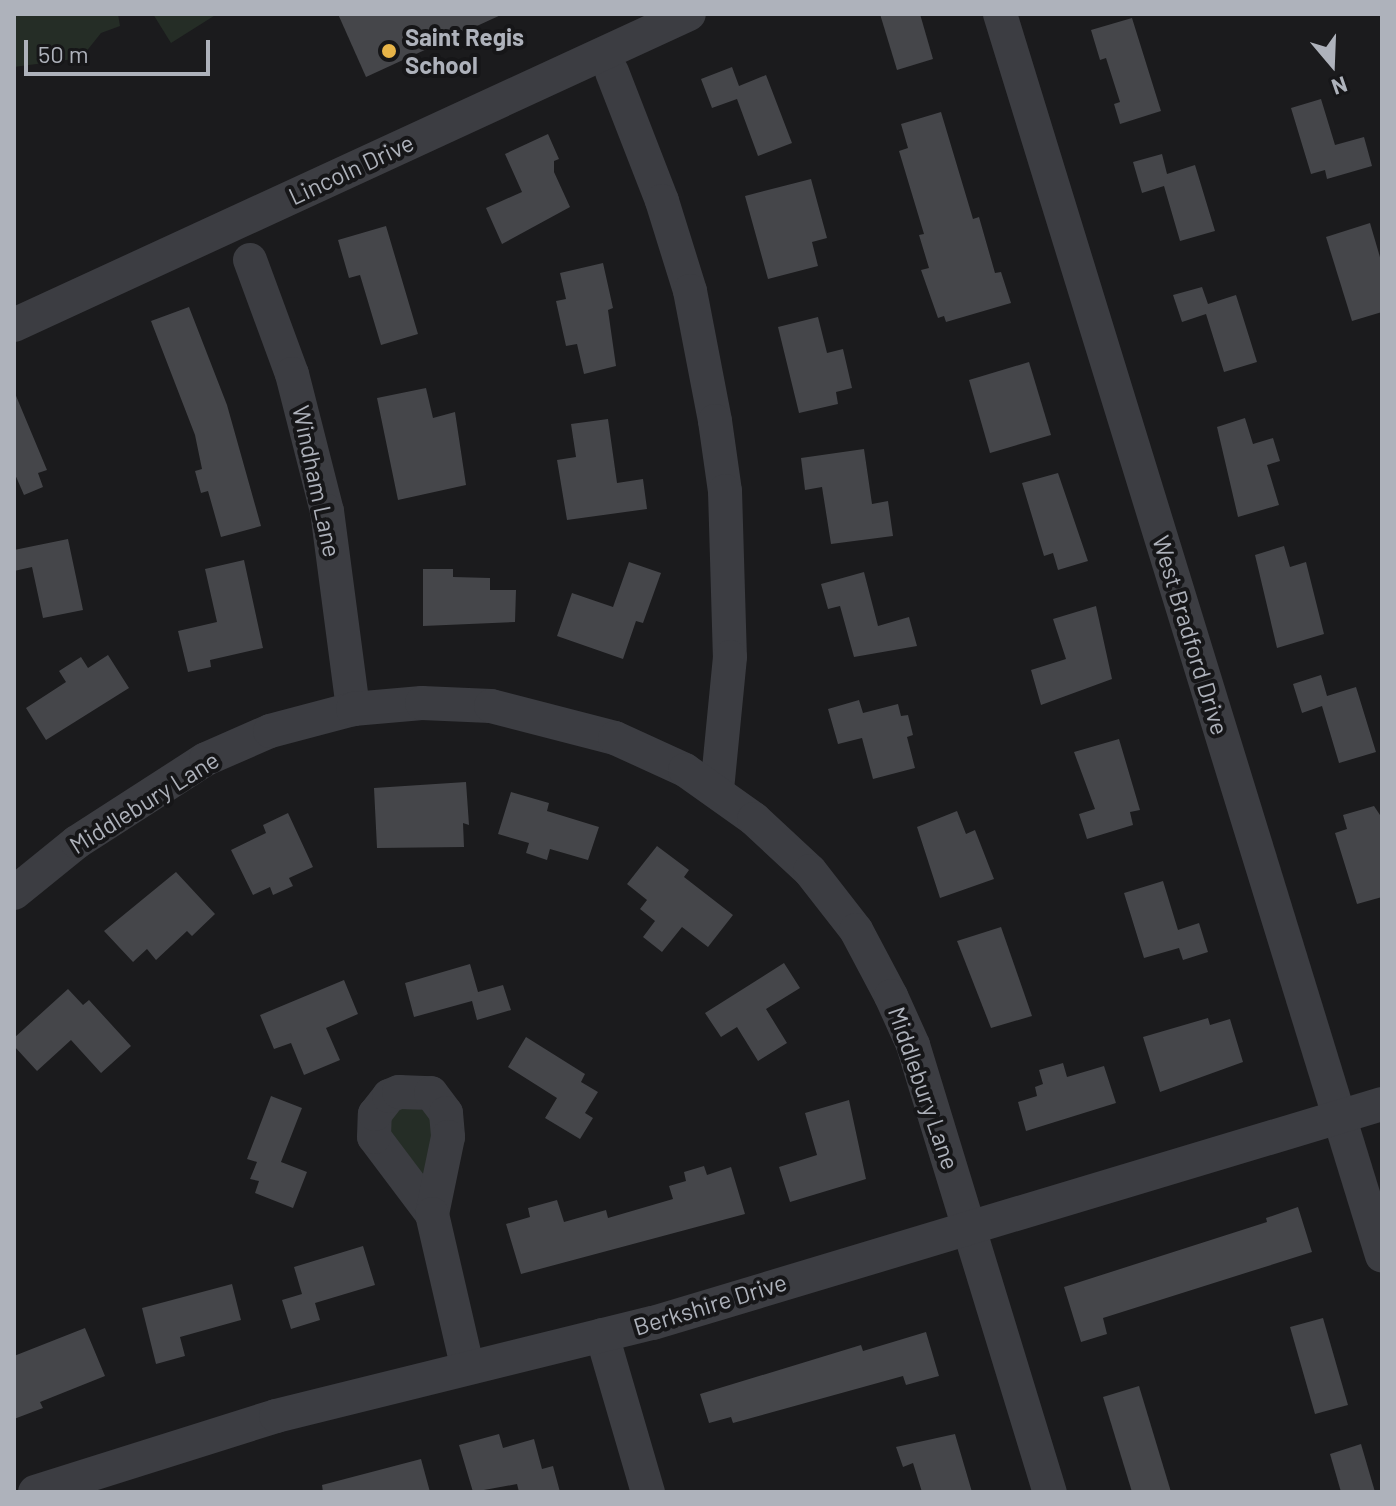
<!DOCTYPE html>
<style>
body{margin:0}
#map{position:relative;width:1396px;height:1506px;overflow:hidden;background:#1b1b1d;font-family:Barlow,sans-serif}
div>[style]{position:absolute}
.green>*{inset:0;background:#252d26}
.building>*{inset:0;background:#45464a}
.minor>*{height:34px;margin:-17px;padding:0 17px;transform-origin:17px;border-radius:17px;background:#3c3d42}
.dots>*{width:22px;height:22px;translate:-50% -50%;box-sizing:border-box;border:4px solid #161618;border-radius:50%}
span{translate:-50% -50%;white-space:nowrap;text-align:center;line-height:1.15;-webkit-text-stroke:8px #161618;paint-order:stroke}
.poi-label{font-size:24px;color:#aeb2bb;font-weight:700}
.left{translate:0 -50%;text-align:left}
.street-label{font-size:24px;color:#aeb2bb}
.frame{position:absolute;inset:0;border:16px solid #aeb2bb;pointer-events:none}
.north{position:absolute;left:1292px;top:24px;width:80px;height:80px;-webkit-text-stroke:6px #161618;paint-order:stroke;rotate:161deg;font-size:22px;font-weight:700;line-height:32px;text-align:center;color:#aeb2bb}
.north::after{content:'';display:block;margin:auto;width:28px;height:36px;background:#aeb2bb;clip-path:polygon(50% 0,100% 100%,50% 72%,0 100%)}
.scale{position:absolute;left:24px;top:40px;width:186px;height:36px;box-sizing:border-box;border:4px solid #aeb2bb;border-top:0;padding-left:10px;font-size:24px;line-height:28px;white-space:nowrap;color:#aeb2bb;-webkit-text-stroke:6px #161618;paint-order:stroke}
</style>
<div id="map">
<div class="green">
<i style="clip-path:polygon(14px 14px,118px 14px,120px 26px,101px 33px,81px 58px,14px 67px)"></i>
<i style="clip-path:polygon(153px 14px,217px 14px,171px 43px)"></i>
<i style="clip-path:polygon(394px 1104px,434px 1112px,431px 1184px,387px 1138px)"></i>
</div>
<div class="building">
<i style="clip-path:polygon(338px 14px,503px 14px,366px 77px)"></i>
<i style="clip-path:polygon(880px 14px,920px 14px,933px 59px,897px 70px)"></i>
<i style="clip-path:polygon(1132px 18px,1161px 111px,1120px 124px,1114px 104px,1120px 102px,1106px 58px,1100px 60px,1091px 30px)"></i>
<i style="clip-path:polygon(732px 67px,739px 86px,766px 75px,792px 143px,758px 156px,737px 99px,712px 108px,701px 79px)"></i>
<i style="clip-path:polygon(1321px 99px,1335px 145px,1364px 137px,1372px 166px,1327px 179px,1325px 170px,1311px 174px,1291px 108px)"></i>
<i style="clip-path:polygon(941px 112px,973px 219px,979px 217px,995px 273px,1001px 272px,1011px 303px,946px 322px,944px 316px,938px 318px,921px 270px,929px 268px,919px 235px,924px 234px,899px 151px,908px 148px,901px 124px)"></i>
<i style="clip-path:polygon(548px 134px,559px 159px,554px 161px,554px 172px,570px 207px,502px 244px,486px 208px,522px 192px,505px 154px)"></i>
<i style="clip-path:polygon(1162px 154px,1167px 174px,1195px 165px,1215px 231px,1180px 241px,1164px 186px,1142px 193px,1133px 162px)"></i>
<i style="clip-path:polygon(811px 179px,827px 238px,812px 242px,818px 266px,768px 279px,745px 196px)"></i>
<i style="clip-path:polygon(1370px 223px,1382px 264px,1382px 312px,1352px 321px,1326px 237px)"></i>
<i style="clip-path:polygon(386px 226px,418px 334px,381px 345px,360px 275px,349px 278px,338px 240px)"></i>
<i style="clip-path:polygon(603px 263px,613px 308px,608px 310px,616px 366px,584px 374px,577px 344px,566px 346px,556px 301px,566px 299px,560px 273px)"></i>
<i style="clip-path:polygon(1202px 287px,1208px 304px,1236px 295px,1257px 362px,1224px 372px,1206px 314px,1182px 322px,1173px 295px)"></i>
<i style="clip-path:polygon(189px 307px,227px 405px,261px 526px,221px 537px,208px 491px,201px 493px,195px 471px,202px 469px,195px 435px,151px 321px)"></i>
<i style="clip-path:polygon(818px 317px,827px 353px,843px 349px,852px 388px,836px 392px,838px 404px,799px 413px,778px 327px)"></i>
<i style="clip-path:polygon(1029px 362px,1051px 435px,990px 453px,969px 380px)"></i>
<i style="clip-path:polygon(426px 388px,433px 418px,455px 412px,466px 485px,398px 500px,377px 398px)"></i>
<i style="clip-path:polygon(14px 391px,47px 470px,38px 473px,43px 487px,24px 495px,14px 472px)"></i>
<i style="clip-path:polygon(1245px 418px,1253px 444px,1273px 438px,1280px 461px,1267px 465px,1279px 505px,1238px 517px,1217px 427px)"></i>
<i style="clip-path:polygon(608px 419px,617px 483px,643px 479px,647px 509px,567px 520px,557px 460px,576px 457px,571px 424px)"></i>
<i style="clip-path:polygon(864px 449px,872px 504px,888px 501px,893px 536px,831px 544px,822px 487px,805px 490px,801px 458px)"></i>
<i style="clip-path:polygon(1058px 473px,1088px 561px,1058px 570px,1053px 553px,1044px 556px,1022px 483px)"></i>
<i style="clip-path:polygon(68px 539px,83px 610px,43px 618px,32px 567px,14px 571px,14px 550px)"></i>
<i style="clip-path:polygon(1284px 546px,1290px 567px,1306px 562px,1324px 634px,1277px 648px,1255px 555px)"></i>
<i style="clip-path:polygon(244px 560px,263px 648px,210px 660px,211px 667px,188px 672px,178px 631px,217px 622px,205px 569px)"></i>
<i style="clip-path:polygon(629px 562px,661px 573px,643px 623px,636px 621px,623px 659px,557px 636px,572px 593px,613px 607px)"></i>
<i style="clip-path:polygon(423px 569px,453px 569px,453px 577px,490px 578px,490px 590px,516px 590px,515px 622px,423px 626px)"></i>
<i style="clip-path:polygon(864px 572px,878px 626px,909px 617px,917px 646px,854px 657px,840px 606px,828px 609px,821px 584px)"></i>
<i style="clip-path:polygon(1096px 606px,1112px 679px,1041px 705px,1031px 670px,1066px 659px,1053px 619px)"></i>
<i style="clip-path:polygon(108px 655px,129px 688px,46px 740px,26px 708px,66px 682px,59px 671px,81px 657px,88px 668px)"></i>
<i style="clip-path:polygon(1321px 675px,1327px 696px,1356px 687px,1376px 752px,1339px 763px,1322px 706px,1302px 713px,1293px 684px)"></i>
<i style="clip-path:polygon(859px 700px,863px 713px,898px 704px,901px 716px,908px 715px,913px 735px,907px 737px,915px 768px,873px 779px,862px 738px,838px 744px,828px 709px)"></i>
<i style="clip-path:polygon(1119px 739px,1140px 810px,1130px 812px,1133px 825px,1087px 839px,1079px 814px,1095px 809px,1074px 752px)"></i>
<i style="clip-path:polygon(466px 782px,469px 825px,463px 823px,464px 847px,377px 848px,374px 788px)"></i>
<i style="clip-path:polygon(511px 792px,549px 803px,547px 811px,599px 827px,588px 860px,550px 849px,547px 860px,526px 853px,529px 843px,498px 834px)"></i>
<i style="clip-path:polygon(1374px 806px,1382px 818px,1382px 897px,1357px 904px,1335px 833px,1347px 829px,1343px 815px)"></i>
<i style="clip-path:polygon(957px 811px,966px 834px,975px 830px,994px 879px,940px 898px,917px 827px)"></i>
<i style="clip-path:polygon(288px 813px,313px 867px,289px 878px,293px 886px,273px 895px,270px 887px,253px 895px,231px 850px,266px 833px,263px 825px)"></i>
<i style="clip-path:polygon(657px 846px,689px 870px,684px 877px,733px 915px,708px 947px,682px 927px,662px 952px,643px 937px,655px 921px,640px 909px,647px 900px,627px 884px)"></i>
<i style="clip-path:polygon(176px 872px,215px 914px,192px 936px,187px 931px,156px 960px,147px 949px,133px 962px,104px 931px)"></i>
<i style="clip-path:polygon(1163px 881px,1178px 930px,1199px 923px,1208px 952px,1183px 960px,1179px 948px,1144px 958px,1124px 893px)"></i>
<i style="clip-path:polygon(1001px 927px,1032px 1016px,991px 1028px,957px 941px)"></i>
<i style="clip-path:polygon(784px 963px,800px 988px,766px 1009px,787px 1043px,758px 1061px,737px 1027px,721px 1037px,705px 1013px)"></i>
<i style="clip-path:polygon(470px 964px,478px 992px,503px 985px,511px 1010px,477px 1020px,472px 1001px,414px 1017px,405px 983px)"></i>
<i style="clip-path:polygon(344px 980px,358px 1014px,326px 1028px,340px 1060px,304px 1075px,291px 1043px,274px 1049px,260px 1015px)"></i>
<i style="clip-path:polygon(68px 989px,83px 1005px,89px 1000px,131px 1046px,101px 1073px,71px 1040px,37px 1071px,14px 1046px,14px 1038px)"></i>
<i style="clip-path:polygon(1208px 1018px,1210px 1025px,1230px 1019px,1243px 1062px,1160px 1092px,1143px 1037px)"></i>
<i style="clip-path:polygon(526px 1037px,585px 1074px,581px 1082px,598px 1092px,585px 1113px,593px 1118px,580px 1139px,545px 1118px,557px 1098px,508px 1067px)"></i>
<i style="clip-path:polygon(1063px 1063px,1067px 1077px,1104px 1066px,1116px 1103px,1026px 1131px,1018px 1102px,1037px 1096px,1035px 1087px,1043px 1084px,1039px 1070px)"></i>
<i style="clip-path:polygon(271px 1096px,302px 1108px,281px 1162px,307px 1172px,293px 1208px,255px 1193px,259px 1181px,250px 1179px,257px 1162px,247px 1159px)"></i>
<i style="clip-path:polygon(849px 1100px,866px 1179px,790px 1202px,779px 1167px,817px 1155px,805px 1113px)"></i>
<i style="clip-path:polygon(704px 1166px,707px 1175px,731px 1167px,745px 1214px,521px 1274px,506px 1224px,530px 1217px,528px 1208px,557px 1200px,564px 1222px,606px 1210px,608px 1218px,673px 1199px,669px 1186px,686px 1181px,684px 1172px)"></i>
<i style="clip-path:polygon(1298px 1207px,1312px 1252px,1103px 1318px,1107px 1334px,1081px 1342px,1064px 1287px,1267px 1222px,1266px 1218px)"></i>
<i style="clip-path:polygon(363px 1246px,375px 1285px,315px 1303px,320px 1320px,291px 1329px,282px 1300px,302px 1294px,294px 1267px)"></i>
<i style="clip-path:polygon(232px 1284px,241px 1320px,180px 1337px,185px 1356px,156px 1364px,142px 1308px)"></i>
<i style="clip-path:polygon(1323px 1318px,1348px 1405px,1315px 1414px,1290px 1327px)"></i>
<i style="clip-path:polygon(85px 1328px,105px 1376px,40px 1402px,43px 1408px,14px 1419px,14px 1356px)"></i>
<i style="clip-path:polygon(926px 1332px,939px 1376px,906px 1385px,903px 1376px,733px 1423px,731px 1417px,709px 1423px,700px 1394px,861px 1345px,863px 1351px)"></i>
<i style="clip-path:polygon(1139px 1386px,1171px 1492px,1132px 1492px,1103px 1397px)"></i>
<i style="clip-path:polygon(499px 1434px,503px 1448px,534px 1439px,542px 1469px,553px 1466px,560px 1492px,519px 1492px,517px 1484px,473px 1492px,459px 1445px)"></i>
<i style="clip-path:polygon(955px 1434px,972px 1492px,922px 1492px,913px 1463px,903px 1467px,896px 1447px)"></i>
<i style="clip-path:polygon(1361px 1444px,1375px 1492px,1341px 1492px,1330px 1454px)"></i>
<i style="clip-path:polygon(421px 1459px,430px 1492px,323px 1492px,322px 1485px)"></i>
</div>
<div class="minor">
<i style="left:1000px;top:14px;width:1299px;rotate:72.9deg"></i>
<i style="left:612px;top:72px;width:138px;rotate:68.8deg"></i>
<i style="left:662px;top:201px;width:94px;rotate:72.7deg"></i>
<i style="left:690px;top:291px;width:132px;rotate:79.1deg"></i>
<i style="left:715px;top:421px;width:71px;rotate:81.9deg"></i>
<i style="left:725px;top:491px;width:166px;rotate:88.3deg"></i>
<i style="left:730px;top:657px;width:134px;rotate:95.6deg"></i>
<i style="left:250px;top:260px;width:121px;rotate:69.8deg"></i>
<i style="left:292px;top:374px;width:141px;rotate:75.7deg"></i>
<i style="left:327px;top:511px;width:200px;rotate:82.5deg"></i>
<i style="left:14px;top:325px;width:743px;rotate:-24.74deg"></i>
<i style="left:14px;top:893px;width:81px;rotate:-39deg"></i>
<i style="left:77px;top:842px;width:153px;rotate:-32.8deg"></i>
<i style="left:206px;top:759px;width:70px;rotate:-23.6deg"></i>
<i style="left:270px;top:731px;width:86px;rotate:-14.8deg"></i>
<i style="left:353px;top:709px;width:69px;rotate:-5deg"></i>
<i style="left:422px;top:703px;width:69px;rotate:2.5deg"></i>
<i style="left:491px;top:706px;width:128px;rotate:14.5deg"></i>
<i style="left:615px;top:738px;width:77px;rotate:24.6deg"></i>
<i style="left:685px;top:770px;width:85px;rotate:35.4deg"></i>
<i style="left:754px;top:819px;width:76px;rotate:42.9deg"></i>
<i style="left:810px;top:871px;width:75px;rotate:52.1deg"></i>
<i style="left:856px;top:930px;width:75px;rotate:62.1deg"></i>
<i style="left:891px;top:996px;width:54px;rotate:65.8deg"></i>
<i style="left:913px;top:1045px;width:468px;rotate:73deg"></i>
<i style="left:432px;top:1214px;width:96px;rotate:-127deg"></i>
<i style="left:374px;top:1137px;width:23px;rotate:-88deg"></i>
<i style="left:375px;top:1114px;width:23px;rotate:-52deg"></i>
<i style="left:389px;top:1096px;width:11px;rotate:-22deg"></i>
<i style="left:399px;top:1092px;width:32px;rotate:2deg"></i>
<i style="left:431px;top:1093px;width:25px;rotate:53deg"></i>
<i style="left:446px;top:1113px;width:24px;rotate:85deg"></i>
<i style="left:448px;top:1137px;width:79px;rotate:101.7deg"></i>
<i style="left:432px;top:1214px;width:156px;rotate:77deg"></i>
<i style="left:602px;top:1335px;width:164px;rotate:73.7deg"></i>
<i style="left:35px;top:1492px;width:253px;rotate:-17.5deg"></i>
<i style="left:276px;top:1416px;width:388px;rotate:-13.9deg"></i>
<i style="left:653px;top:1323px;width:761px;rotate:-16.72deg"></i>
</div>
<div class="dots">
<i style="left:389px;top:51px;background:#e7b448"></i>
</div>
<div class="poi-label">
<span class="left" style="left:405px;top:51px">Saint Regis<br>School</span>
</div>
<div class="street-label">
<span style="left:351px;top:169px;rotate:-25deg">Lincoln Drive</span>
<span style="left:317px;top:481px;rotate:78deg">Windham Lane</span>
<span style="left:1191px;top:635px;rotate:73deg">West Bradford Drive</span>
<span style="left:144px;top:802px;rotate:-32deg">Middlebury Lane</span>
<span style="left:924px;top:1088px;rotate:71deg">Middlebury Lane</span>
<span style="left:710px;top:1304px;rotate:-17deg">Berkshire Drive</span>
</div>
<div class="frame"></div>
<div class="north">N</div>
<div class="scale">50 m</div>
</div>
